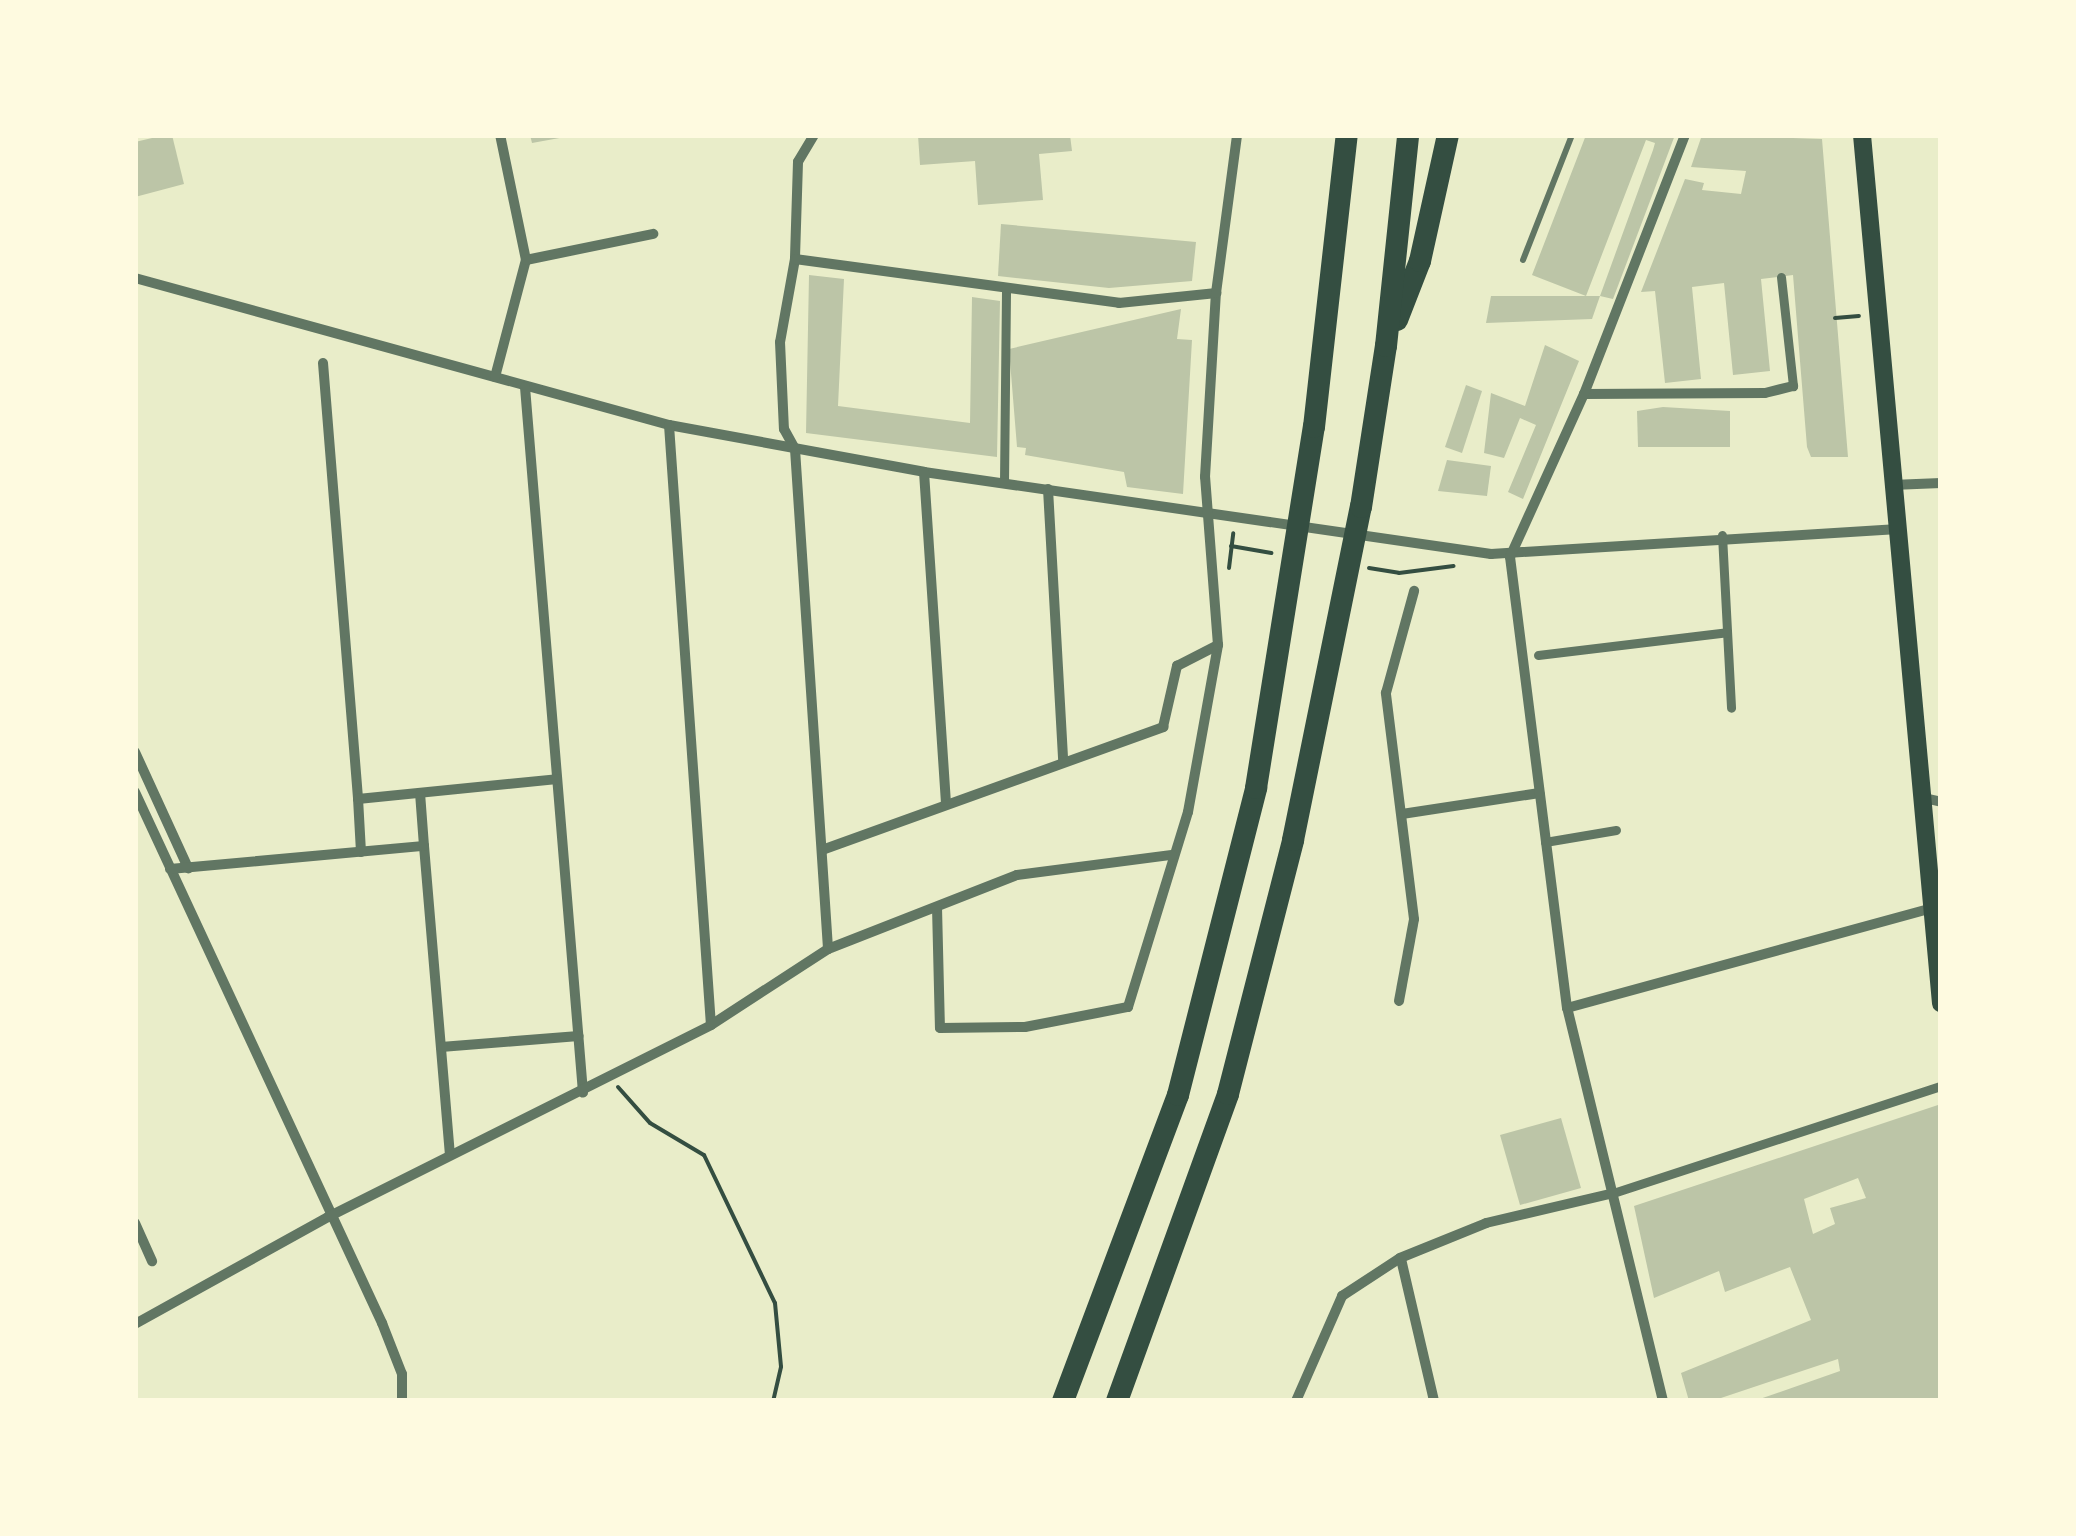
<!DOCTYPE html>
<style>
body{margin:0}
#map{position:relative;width:2076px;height:1536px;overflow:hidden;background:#e9edc9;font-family:"Public Sans",sans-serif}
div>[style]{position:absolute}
.building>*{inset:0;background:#bcc5a7}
.path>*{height:4px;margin:-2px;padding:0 2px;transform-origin:2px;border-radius:2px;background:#344e41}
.service>*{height:6px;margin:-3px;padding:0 3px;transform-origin:3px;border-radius:3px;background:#617663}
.pedestrian>*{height:9px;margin:-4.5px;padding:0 4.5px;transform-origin:4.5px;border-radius:4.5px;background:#617663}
.minor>*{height:10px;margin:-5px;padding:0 5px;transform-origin:5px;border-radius:5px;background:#617663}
.secondary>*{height:18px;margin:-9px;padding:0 9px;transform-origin:9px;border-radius:9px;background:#344e41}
.motorway>*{height:22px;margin:-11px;padding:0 11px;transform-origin:11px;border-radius:11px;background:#344e41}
span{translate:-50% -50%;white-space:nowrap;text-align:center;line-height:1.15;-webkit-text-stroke:10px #fefae0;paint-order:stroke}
.frame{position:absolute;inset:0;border:138px solid #fefae0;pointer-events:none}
</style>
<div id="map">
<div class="building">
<i style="clip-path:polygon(165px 135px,172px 135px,184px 184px,135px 197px,135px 142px)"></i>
<i style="clip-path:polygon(530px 135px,564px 135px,565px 137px,532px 143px)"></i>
<i style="clip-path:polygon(918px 135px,1070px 135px,1072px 151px,1039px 154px,1043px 200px,978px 205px,975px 161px,920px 165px)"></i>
<i style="clip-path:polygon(1586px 135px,1675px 135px,1613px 299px,1600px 296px,1653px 150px,1655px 143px,1646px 140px,1586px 296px,1532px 275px)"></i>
<i style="clip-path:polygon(1702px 135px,1822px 139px,1848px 457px,1811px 457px,1807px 447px,1793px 275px,1761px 279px,1770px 371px,1733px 375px,1724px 283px,1692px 287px,1701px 379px,1665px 383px,1655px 291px,1641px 292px,1685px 179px,1704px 183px,1702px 190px,1741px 194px,1746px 171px,1691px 167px)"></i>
<i style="clip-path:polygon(1001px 224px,1196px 242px,1192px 281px,1109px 288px,998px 276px)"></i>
<i style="clip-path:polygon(809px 275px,844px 279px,838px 406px,970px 423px,972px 297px,1000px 301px,997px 457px,806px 433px)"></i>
<i style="clip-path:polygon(1491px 296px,1600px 296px,1592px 319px,1486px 323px)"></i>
<i style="clip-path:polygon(1181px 309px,1177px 339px,1192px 340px,1183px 494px,1127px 487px,1124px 472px,1025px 455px,1026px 448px,1017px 447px,1009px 349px)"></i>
<i style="clip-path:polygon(1545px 345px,1579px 361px,1523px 499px,1508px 492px,1536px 425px,1520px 418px,1504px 458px,1484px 453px,1491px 393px,1525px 406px)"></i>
<i style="clip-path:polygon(1466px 385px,1482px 391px,1462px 453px,1445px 447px)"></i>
<i style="clip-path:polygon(1663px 407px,1730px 411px,1730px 447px,1638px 447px,1637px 411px)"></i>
<i style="clip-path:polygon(1447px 460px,1491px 466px,1487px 496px,1438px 491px)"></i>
<i style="clip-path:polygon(evenodd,1941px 1104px,1941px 1401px,1754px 1401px,1840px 1371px,1838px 1359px,1712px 1401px,1689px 1401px,1681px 1373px,1811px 1320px,1790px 1267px,1725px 1292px,1719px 1271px,1654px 1298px,1634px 1206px,1941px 1104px,1858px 1178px,1866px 1198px,1830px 1208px,1835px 1224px,1813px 1234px,1804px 1199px,1858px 1178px)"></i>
<i style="clip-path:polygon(1561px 1118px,1581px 1188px,1520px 1205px,1500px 1135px)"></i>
</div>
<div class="path">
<i style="left:1835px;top:318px;width:24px;rotate:-5deg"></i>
<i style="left:1231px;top:546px;width:41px;rotate:9.9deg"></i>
<i style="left:1229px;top:568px;width:35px;rotate:-83deg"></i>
<i style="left:1369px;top:568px;width:30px;rotate:9deg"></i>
<i style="left:1399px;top:573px;width:55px;rotate:-7.3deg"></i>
<i style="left:618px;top:1087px;width:48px;rotate:48.4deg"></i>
<i style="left:650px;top:1123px;width:63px;rotate:30.7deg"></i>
<i style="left:704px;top:1155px;width:164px;rotate:64.4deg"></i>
<i style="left:775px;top:1303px;width:64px;rotate:84.6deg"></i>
<i style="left:781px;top:1367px;width:35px;rotate:103deg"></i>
</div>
<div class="service">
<i style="left:1523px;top:260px;width:134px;rotate:-68.6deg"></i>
</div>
<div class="pedestrian">
<i style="left:1781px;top:277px;width:110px;rotate:83.7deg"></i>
<i style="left:1004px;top:483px;width:193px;rotate:-89.4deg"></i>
<i style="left:1722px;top:535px;width:173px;rotate:87deg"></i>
<i style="left:1538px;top:655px;width:190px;rotate:-6.9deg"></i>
<i style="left:1545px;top:842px;width:72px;rotate:-9.6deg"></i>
<i style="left:1610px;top:1194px;width:348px;rotate:-18.1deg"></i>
</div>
<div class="minor">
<i style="left:814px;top:135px;width:31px;rotate:121deg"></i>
<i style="left:798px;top:162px;width:97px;rotate:91.8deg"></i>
<i style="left:795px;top:259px;width:84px;rotate:100.2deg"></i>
<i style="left:780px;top:342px;width:87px;rotate:87.4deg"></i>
<i style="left:784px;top:429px;width:23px;rotate:61deg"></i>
<i style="left:795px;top:449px;width:501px;rotate:86.22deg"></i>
<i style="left:795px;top:259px;width:327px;rotate:7.7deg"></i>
<i style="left:1119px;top:303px;width:98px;rotate:-5.9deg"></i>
<i style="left:526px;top:260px;width:130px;rotate:-11.6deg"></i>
<i style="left:135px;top:278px;width:554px;rotate:15.39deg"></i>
<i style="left:669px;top:425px;width:259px;rotate:10.4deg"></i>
<i style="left:924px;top:472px;width:573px;rotate:8.23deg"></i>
<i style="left:1491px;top:554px;width:404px;rotate:-3.5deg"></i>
<i style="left:323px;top:363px;width:437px;rotate:85.4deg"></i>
<i style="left:495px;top:377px;width:121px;rotate:-75.2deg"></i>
<i style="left:526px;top:260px;width:128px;rotate:-101.7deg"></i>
<i style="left:525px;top:387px;width:708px;rotate:85.3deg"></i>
<i style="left:1584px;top:394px;width:181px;rotate:-0.3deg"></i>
<i style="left:1765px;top:393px;width:29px;rotate:-14deg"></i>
<i style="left:669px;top:425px;width:601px;rotate:86deg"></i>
<i style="left:924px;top:472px;width:331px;rotate:86.2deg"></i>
<i style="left:1892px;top:485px;width:49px;rotate:-2.3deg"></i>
<i style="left:1048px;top:489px;width:272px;rotate:86.8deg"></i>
<i style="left:135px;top:752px;width:128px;rotate:65.4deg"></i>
<i style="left:135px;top:792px;width:586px;rotate:65.05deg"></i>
<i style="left:382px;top:1323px;width:55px;rotate:68.6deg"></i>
<i style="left:402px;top:1374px;width:27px;rotate:90deg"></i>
<i style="left:1920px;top:797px;width:22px;rotate:13deg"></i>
<i style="left:1402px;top:814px;width:139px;rotate:-8.7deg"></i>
<i style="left:424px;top:846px;width:310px;rotate:85.2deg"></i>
<i style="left:822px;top:850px;width:363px;rotate:-19.8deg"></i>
<i style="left:1163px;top:727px;width:63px;rotate:-77.1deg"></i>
<i style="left:1177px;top:666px;width:46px;rotate:-27.1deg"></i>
<i style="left:361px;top:852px;width:53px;rotate:-93.2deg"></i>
<i style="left:358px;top:799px;width:200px;rotate:-5.7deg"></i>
<i style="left:170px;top:869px;width:255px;rotate:-5.2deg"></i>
<i style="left:424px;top:846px;width:53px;rotate:-94.3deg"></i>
<i style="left:937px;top:907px;width:121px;rotate:88.6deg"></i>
<i style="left:940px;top:1028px;width:85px;rotate:-0.7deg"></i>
<i style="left:1025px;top:1027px;width:105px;rotate:-11deg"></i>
<i style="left:1128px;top:1007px;width:204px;rotate:-72.9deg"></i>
<i style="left:1188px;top:812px;width:170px;rotate:-79.8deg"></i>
<i style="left:1218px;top:645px;width:169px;rotate:-94.4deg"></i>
<i style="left:1205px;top:477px;width:184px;rotate:-86.6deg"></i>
<i style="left:1216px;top:293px;width:159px;rotate:-82.4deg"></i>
<i style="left:1399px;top:1001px;width:83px;rotate:-79.6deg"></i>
<i style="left:1414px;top:919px;width:228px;rotate:-97.1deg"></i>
<i style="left:1386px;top:693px;width:106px;rotate:-74.6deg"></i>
<i style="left:1567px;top:1008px;width:375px;rotate:-15.3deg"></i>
<i style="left:441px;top:1047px;width:138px;rotate:-4.6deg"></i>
<i style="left:135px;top:1223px;width:42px;rotate:65.9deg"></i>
<i style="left:1401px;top:1259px;width:146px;rotate:76.9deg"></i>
<i style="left:135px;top:1324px;width:221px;rotate:-29deg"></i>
<i style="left:328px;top:1217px;width:428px;rotate:-26.6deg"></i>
<i style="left:711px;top:1025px;width:140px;rotate:-33deg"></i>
<i style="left:828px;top:949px;width:203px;rotate:-21.4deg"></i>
<i style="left:1017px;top:875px;width:156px;rotate:-7.4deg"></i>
<i style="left:1296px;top:1401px;width:115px;rotate:-66.3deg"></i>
<i style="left:1342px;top:1296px;width:69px;rotate:-33.2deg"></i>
<i style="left:1400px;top:1258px;width:93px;rotate:-22.1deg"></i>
<i style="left:1486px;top:1223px;width:127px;rotate:-13.2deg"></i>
<i style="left:1663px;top:1401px;width:405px;rotate:-103.7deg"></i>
<i style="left:1567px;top:1008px;width:455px;rotate:-97.2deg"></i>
<i style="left:1510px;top:557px;width:179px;rotate:-65.6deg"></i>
<i style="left:1584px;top:394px;width:278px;rotate:-68.7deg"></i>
</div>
<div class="secondary">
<i style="left:1862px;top:135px;width:872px;rotate:84.8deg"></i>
</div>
<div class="motorway">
<i style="left:1397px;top:320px;width:63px;rotate:-68.7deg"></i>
<i style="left:1420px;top:261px;width:129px;rotate:-77.5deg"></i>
<i style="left:1063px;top:1401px;width:327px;rotate:-69.4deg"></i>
<i style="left:1178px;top:1095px;width:317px;rotate:-75.7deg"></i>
<i style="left:1256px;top:788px;width:366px;rotate:-80.9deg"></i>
<i style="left:1314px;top:427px;width:294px;rotate:-83.6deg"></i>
<i style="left:1117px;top:1401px;width:326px;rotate:-70.1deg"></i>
<i style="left:1228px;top:1094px;width:262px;rotate:-75.6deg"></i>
<i style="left:1293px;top:840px;width:340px;rotate:-78.5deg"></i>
<i style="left:1361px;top:507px;width:163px;rotate:-81.2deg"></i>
<i style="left:1386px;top:346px;width:212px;rotate:-84deg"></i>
</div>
<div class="frame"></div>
</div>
